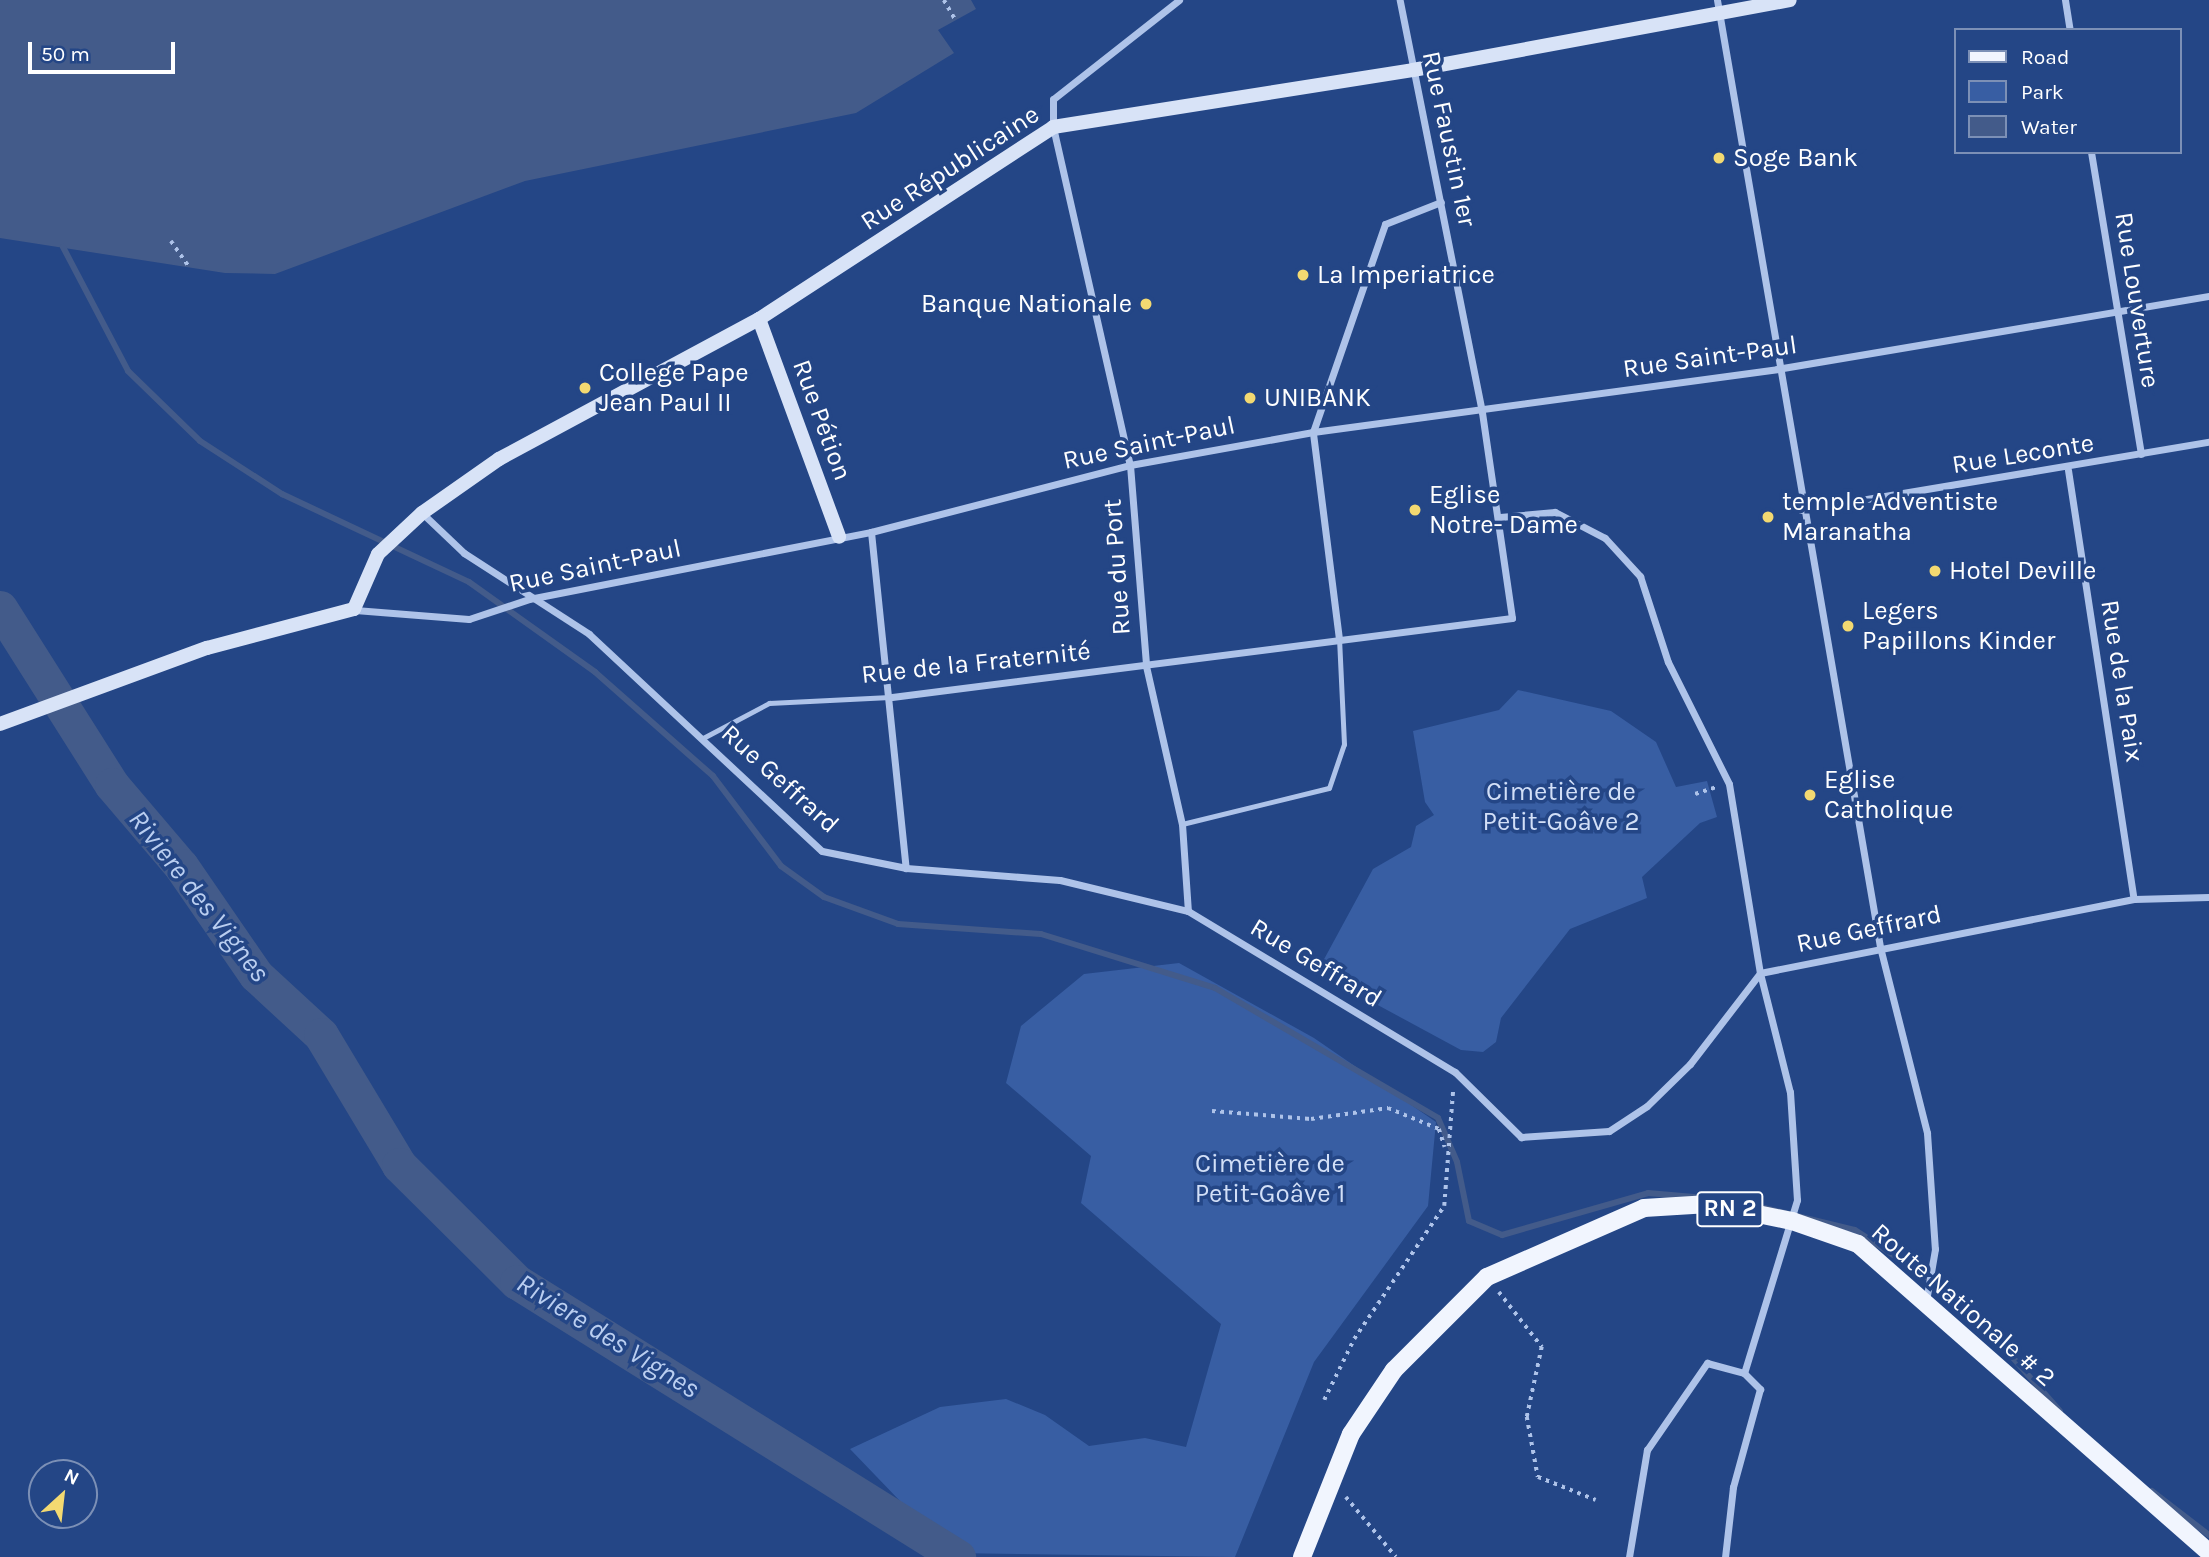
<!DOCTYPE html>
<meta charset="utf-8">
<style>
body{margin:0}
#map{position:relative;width:2209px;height:1557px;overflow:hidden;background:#244686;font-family:Karla,sans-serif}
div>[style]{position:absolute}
.green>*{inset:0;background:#385ea3}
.water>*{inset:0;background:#435b8a}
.stream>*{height:6px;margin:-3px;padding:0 3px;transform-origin:3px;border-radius:3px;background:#435b8a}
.river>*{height:35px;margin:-17.5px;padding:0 17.5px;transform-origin:17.5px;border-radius:17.5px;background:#435b8a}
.path>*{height:3.5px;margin-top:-1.75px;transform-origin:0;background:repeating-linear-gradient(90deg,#aec3e9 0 3.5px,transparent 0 8.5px)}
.lane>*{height:5px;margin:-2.5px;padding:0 2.5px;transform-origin:2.5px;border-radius:2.5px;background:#aec3e9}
.street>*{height:7px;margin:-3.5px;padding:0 3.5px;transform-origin:3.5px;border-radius:3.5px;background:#aec3e9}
.secondary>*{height:14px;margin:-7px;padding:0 7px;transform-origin:7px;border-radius:7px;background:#d8e3f7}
.primary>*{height:18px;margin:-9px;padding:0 9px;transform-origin:9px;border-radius:9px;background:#f1f5fe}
.dots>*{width:19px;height:19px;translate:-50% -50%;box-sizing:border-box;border:4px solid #244686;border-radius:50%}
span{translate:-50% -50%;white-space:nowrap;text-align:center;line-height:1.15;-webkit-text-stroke:7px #244686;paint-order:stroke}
.shield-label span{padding:2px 5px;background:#244686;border:2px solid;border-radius:5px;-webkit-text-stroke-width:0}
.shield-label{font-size:24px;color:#fff;font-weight:700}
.street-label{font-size:26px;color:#fff}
.poi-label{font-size:26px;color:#fff}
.left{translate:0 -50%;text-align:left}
.right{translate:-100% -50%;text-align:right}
.park-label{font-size:26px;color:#d2dff7}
.water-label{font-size:28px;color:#bacef0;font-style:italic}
.legend{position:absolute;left:1954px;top:28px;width:228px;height:126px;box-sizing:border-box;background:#244686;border:2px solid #7c90b6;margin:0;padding:9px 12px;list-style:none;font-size:21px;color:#fff}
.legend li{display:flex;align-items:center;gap:14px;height:35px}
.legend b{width:35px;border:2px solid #7c90b6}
.north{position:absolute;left:28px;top:1459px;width:70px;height:70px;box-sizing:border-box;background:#244686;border:2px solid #7c90b6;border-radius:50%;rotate:27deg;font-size:19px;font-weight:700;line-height:28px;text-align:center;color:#fff}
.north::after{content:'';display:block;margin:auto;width:24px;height:32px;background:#f3d971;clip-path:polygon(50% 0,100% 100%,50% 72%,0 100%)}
.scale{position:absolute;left:28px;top:42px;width:147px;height:32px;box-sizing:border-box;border:4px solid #fff;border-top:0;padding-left:9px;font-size:21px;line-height:24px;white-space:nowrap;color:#fff;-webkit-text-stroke:5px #244686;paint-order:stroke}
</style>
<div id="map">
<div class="green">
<i style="clip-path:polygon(1518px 690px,1611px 711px,1656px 742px,1676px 787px,1707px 781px,1717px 817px,1700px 823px,1642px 877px,1647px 898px,1570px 929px,1501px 1018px,1496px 1042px,1483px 1052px,1461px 1050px,1350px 990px,1322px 963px,1373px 869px,1411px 847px,1416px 826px,1434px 815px,1425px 802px,1413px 731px,1499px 710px)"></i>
<i style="clip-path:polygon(1179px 963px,1314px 1038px,1436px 1122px,1428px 1206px,1314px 1362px,1235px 1557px,950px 1553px,850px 1449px,940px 1407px,1006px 1399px,1045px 1415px,1089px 1446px,1145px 1438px,1186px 1447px,1221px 1324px,1081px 1203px,1091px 1156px,1006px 1083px,1021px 1026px,1084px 974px)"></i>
</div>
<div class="water">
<i style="clip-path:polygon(0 0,971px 0,976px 9px,938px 30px,954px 53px,856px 113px,525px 181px,275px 274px,225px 273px,0 238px)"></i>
</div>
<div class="stream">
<i style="left:63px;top:247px;width:140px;rotate:62.3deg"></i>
<i style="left:128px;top:371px;width:100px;rotate:44.2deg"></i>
<i style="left:200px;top:441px;width:98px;rotate:32.9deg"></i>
<i style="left:282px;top:494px;width:207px;rotate:25.2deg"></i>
<i style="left:469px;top:582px;width:155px;rotate:35.5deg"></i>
<i style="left:595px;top:672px;width:157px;rotate:41.4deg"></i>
<i style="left:713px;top:776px;width:113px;rotate:52.9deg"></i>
<i style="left:781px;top:866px;width:53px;rotate:35.8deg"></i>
<i style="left:824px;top:897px;width:79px;rotate:20deg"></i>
<i style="left:898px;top:924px;width:143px;rotate:4deg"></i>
<i style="left:1041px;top:934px;width:182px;rotate:17.2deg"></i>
<i style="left:1215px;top:988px;width:258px;rotate:30.2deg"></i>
<i style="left:1438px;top:1118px;width:48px;rotate:66.6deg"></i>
<i style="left:1457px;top:1162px;width:60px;rotate:78.5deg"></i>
<i style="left:1469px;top:1221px;width:36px;rotate:23deg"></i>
<i style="left:1502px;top:1235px;width:152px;rotate:-16deg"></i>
<i style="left:1648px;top:1193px;width:46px;rotate:5deg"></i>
<i style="left:1736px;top:1201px;width:122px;rotate:13.7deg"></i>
<i style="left:1855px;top:1230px;width:128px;rotate:33.2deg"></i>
<i style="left:1962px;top:1300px;width:148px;rotate:48.6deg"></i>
<i style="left:2152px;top:1491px;width:72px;rotate:37.7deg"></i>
</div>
<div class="river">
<i style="left:0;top:608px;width:209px;rotate:57.7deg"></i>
<i style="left:112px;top:785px;width:106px;rotate:49.6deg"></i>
<i style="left:181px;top:866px;width:132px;rotate:55.5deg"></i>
<i style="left:256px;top:975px;width:88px;rotate:42.7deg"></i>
<i style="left:321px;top:1035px;width:152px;rotate:59deg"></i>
<i style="left:399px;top:1165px;width:166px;rotate:44.8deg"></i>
<i style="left:517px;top:1282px;width:520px;rotate:31.95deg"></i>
</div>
<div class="path">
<i style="left:944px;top:0;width:24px;rotate:60deg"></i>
<i style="left:171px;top:241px;width:33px;rotate:55deg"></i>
<i style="left:1695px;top:794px;width:23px;rotate:-18deg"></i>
<i style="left:1212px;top:1111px;width:99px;rotate:4.6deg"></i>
<i style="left:1311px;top:1119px;width:78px;rotate:-8.1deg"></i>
<i style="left:1388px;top:1108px;width:55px;rotate:22.4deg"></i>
<i style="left:1439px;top:1129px;width:19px;rotate:72deg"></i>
<i style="left:1499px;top:1292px;width:70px;rotate:52deg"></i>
<i style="left:1542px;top:1347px;width:72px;rotate:102.1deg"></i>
<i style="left:1527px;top:1417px;width:61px;rotate:79.6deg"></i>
<i style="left:1538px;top:1477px;width:62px;rotate:21.6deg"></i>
<i style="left:1324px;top:1400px;width:68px;rotate:-63.8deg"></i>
<i style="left:1354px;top:1339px;width:161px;rotate:-55.9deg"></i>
<i style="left:1444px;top:1206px;width:118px;rotate:-85.6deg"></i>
<i style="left:1346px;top:1497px;width:78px;rotate:50.2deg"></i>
</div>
<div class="lane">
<i style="left:703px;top:738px;width:75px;rotate:-27.9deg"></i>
<i style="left:769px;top:703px;width:121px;rotate:-2.8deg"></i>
<i style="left:1182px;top:824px;width:151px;rotate:-13.8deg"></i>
<i style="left:1329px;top:788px;width:46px;rotate:-71.2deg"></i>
<i style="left:1344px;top:744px;width:105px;rotate:-92.7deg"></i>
</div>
<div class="street">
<i style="left:1179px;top:0;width:160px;rotate:141.8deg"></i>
<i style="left:1053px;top:99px;width:28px;rotate:90deg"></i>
<i style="left:1053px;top:127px;width:347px;rotate:77.2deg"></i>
<i style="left:1130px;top:465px;width:202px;rotate:85.4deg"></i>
<i style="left:1146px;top:666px;width:162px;rotate:77.2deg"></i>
<i style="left:1182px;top:824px;width:87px;rotate:86.1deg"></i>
<i style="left:1717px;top:0;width:961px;rotate:80.23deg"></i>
<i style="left:1880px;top:947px;width:192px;rotate:75.8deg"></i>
<i style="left:1927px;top:1133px;width:116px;rotate:86.1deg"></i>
<i style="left:1935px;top:1249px;width:53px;rotate:99.8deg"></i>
<i style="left:2065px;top:0;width:30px;rotate:81deg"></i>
<i style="left:2091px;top:152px;width:306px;rotate:80.6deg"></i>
<i style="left:2068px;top:470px;width:434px;rotate:81.3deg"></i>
<i style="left:1801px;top:510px;width:414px;rotate:-9.5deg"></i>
<i style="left:422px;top:513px;width:58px;rotate:43.6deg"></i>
<i style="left:464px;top:553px;width:149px;rotate:32.9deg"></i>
<i style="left:589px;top:634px;width:318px;rotate:43deg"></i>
<i style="left:822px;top:851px;width:86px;rotate:11.4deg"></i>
<i style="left:906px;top:868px;width:154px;rotate:4.5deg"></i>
<i style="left:1060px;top:880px;width:132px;rotate:13.6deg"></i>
<i style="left:1188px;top:911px;width:312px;rotate:31.1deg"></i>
<i style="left:1455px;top:1072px;width:93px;rotate:44.6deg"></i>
<i style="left:1521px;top:1137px;width:88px;rotate:-3.9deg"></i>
<i style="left:1609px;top:1131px;width:45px;rotate:-33.3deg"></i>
<i style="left:1647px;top:1106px;width:60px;rotate:-44.3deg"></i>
<i style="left:1690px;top:1064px;width:115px;rotate:-52.4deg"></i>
<i style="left:1760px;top:973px;width:381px;rotate:-11.2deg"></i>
<i style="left:2134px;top:899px;width:75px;rotate:-1.5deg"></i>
<i style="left:1500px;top:517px;width:55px;rotate:-5.2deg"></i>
<i style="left:1555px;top:512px;width:56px;rotate:27.5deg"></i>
<i style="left:1605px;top:538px;width:52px;rotate:47.4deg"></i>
<i style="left:1640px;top:576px;width:90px;rotate:72deg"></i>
<i style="left:1668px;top:662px;width:136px;rotate:63.4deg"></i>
<i style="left:1729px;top:784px;width:192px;rotate:80.7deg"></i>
<i style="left:1760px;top:973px;width:123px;rotate:75.9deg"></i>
<i style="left:1790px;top:1092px;width:108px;rotate:86.3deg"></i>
<i style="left:1797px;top:1200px;width:181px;rotate:107deg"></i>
<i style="left:1744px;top:1373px;width:23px;rotate:45deg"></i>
<i style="left:1760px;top:1389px;width:102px;rotate:105.4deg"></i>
<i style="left:1733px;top:1487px;width:70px;rotate:96.5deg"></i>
<i style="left:871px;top:532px;width:338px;rotate:84.1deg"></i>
<i style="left:355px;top:610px;width:114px;rotate:4.5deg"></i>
<i style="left:469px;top:619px;width:63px;rotate:-18.4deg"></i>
<i style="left:529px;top:599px;width:349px;rotate:-11.1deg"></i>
<i style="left:871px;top:532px;width:268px;rotate:-14.5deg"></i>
<i style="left:1130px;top:465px;width:186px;rotate:-10.2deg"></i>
<i style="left:1313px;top:432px;width:468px;rotate:-7.7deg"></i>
<i style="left:1777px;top:369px;width:438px;rotate:-9.6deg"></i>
<i style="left:1339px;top:639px;width:209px;rotate:-97.2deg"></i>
<i style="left:1313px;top:432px;width:220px;rotate:-70.9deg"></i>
<i style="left:1385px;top:224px;width:60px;rotate:-21.4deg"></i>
<i style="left:892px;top:697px;width:625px;rotate:-7.26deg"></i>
<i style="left:1512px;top:618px;width:208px;rotate:-98.3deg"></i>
<i style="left:1482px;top:412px;width:420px;rotate:-101.3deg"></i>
<i style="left:1629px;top:1557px;width:109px;rotate:-80.5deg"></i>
<i style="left:1647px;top:1450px;width:106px;rotate:-55.4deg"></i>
<i style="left:1707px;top:1363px;width:38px;rotate:15deg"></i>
</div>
<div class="secondary">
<i style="left:759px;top:319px;width:232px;rotate:69.8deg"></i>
<i style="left:0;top:724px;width:221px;rotate:-20.2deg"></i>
<i style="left:207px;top:648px;width:152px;rotate:-14.9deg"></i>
<i style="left:354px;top:609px;width:60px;rotate:-66.4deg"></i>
<i style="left:378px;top:554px;width:60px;rotate:-43deg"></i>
<i style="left:422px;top:513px;width:94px;rotate:-35deg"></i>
<i style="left:499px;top:459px;width:295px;rotate:-28.3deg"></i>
<i style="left:759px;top:319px;width:351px;rotate:-33.1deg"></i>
<i style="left:1053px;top:127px;width:364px;rotate:-9deg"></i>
<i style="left:1413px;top:70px;width:383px;rotate:-10.5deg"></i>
</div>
<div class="primary">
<i style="left:1302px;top:1557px;width:132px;rotate:-68.3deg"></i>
<i style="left:1351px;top:1434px;width:77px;rotate:-56.1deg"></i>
<i style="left:1394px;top:1370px;width:132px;rotate:-45deg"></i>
<i style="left:1487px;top:1277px;width:171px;rotate:-23.7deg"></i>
<i style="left:1644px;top:1208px;width:65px;rotate:-3.5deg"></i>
<i style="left:1709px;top:1204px;width:85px;rotate:11.6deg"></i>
<i style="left:1792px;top:1221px;width:70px;rotate:19.2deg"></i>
<i style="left:1858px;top:1244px;width:467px;rotate:41.3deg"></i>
</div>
<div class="dots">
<i style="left:1719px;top:158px;background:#f3d971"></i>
<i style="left:1303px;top:275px;background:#f3d971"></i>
<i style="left:1146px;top:304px;background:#f3d971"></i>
<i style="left:585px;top:388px;background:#f3d971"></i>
<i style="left:1250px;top:398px;background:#f3d971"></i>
<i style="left:1415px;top:510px;background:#f3d971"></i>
<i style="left:1768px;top:517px;background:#f3d971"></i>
<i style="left:1935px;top:571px;background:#f3d971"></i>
<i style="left:1848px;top:626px;background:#f3d971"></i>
<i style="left:1810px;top:795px;background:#f3d971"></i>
</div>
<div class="shield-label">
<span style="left:1730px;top:1209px">RN 2</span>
</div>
<div class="street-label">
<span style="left:1449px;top:139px;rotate:78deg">Rue Faustin 1er</span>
<span style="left:950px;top:168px;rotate:-33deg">Rue Républicaine</span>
<span style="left:2137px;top:300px;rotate:81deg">Rue Louverture</span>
<span style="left:1710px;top:357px;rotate:-8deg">Rue Saint-Paul</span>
<span style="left:822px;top:420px;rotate:70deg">Rue Pétion</span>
<span style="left:1149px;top:443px;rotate:-12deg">Rue Saint-Paul</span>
<span style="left:2023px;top:454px;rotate:-9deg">Rue Leconte</span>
<span style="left:595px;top:566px;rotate:-12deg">Rue Saint-Paul</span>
<span style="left:1117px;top:567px;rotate:-94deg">Rue du Port</span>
<span style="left:976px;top:663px;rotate:-6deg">Rue de la Fraternité</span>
<span style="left:2122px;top:681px;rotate:81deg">Rue de la Paix</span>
<span style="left:780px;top:779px;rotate:42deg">Rue Geffrard</span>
<span style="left:1869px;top:929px;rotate:-12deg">Rue Geffrard</span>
<span style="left:1316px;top:963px;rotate:31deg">Rue Geffrard</span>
<span style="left:1963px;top:1305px;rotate:41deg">Route Nationale # 2</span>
</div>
<div class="poi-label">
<span class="left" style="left:1733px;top:158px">Soge Bank</span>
<span class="left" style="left:1317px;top:275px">La Imperiatrice</span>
<span class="right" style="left:1132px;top:304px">Banque Nationale</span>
<span class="left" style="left:599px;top:388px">College Pape<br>Jean Paul II</span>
<span class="left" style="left:1264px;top:398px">UNIBANK</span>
<span class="left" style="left:1429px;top:510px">Eglise<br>Notre- Dame</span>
<span class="left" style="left:1782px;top:517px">temple Adventiste<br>Maranatha</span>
<span class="left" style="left:1949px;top:571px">Hotel Deville</span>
<span class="left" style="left:1862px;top:626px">Legers<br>Papillons Kinder</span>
<span class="left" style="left:1824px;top:795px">Eglise<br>Catholique</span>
</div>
<div class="park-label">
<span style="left:1561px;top:807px">Cimetière de<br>Petit-Goâve 2</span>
<span style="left:1270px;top:1179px">Cimetière de<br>Petit-Goâve 1</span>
</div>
<div class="water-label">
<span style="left:199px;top:896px;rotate:52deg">Riviere des Vignes</span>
<span style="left:608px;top:1336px;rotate:32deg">Riviere des Vignes</span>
</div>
<ul class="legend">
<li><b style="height:9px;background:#f1f5fe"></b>Road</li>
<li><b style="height:19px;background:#385ea3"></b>Park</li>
<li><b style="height:19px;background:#435b8a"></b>Water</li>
</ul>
<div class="north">N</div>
<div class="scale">50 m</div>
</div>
